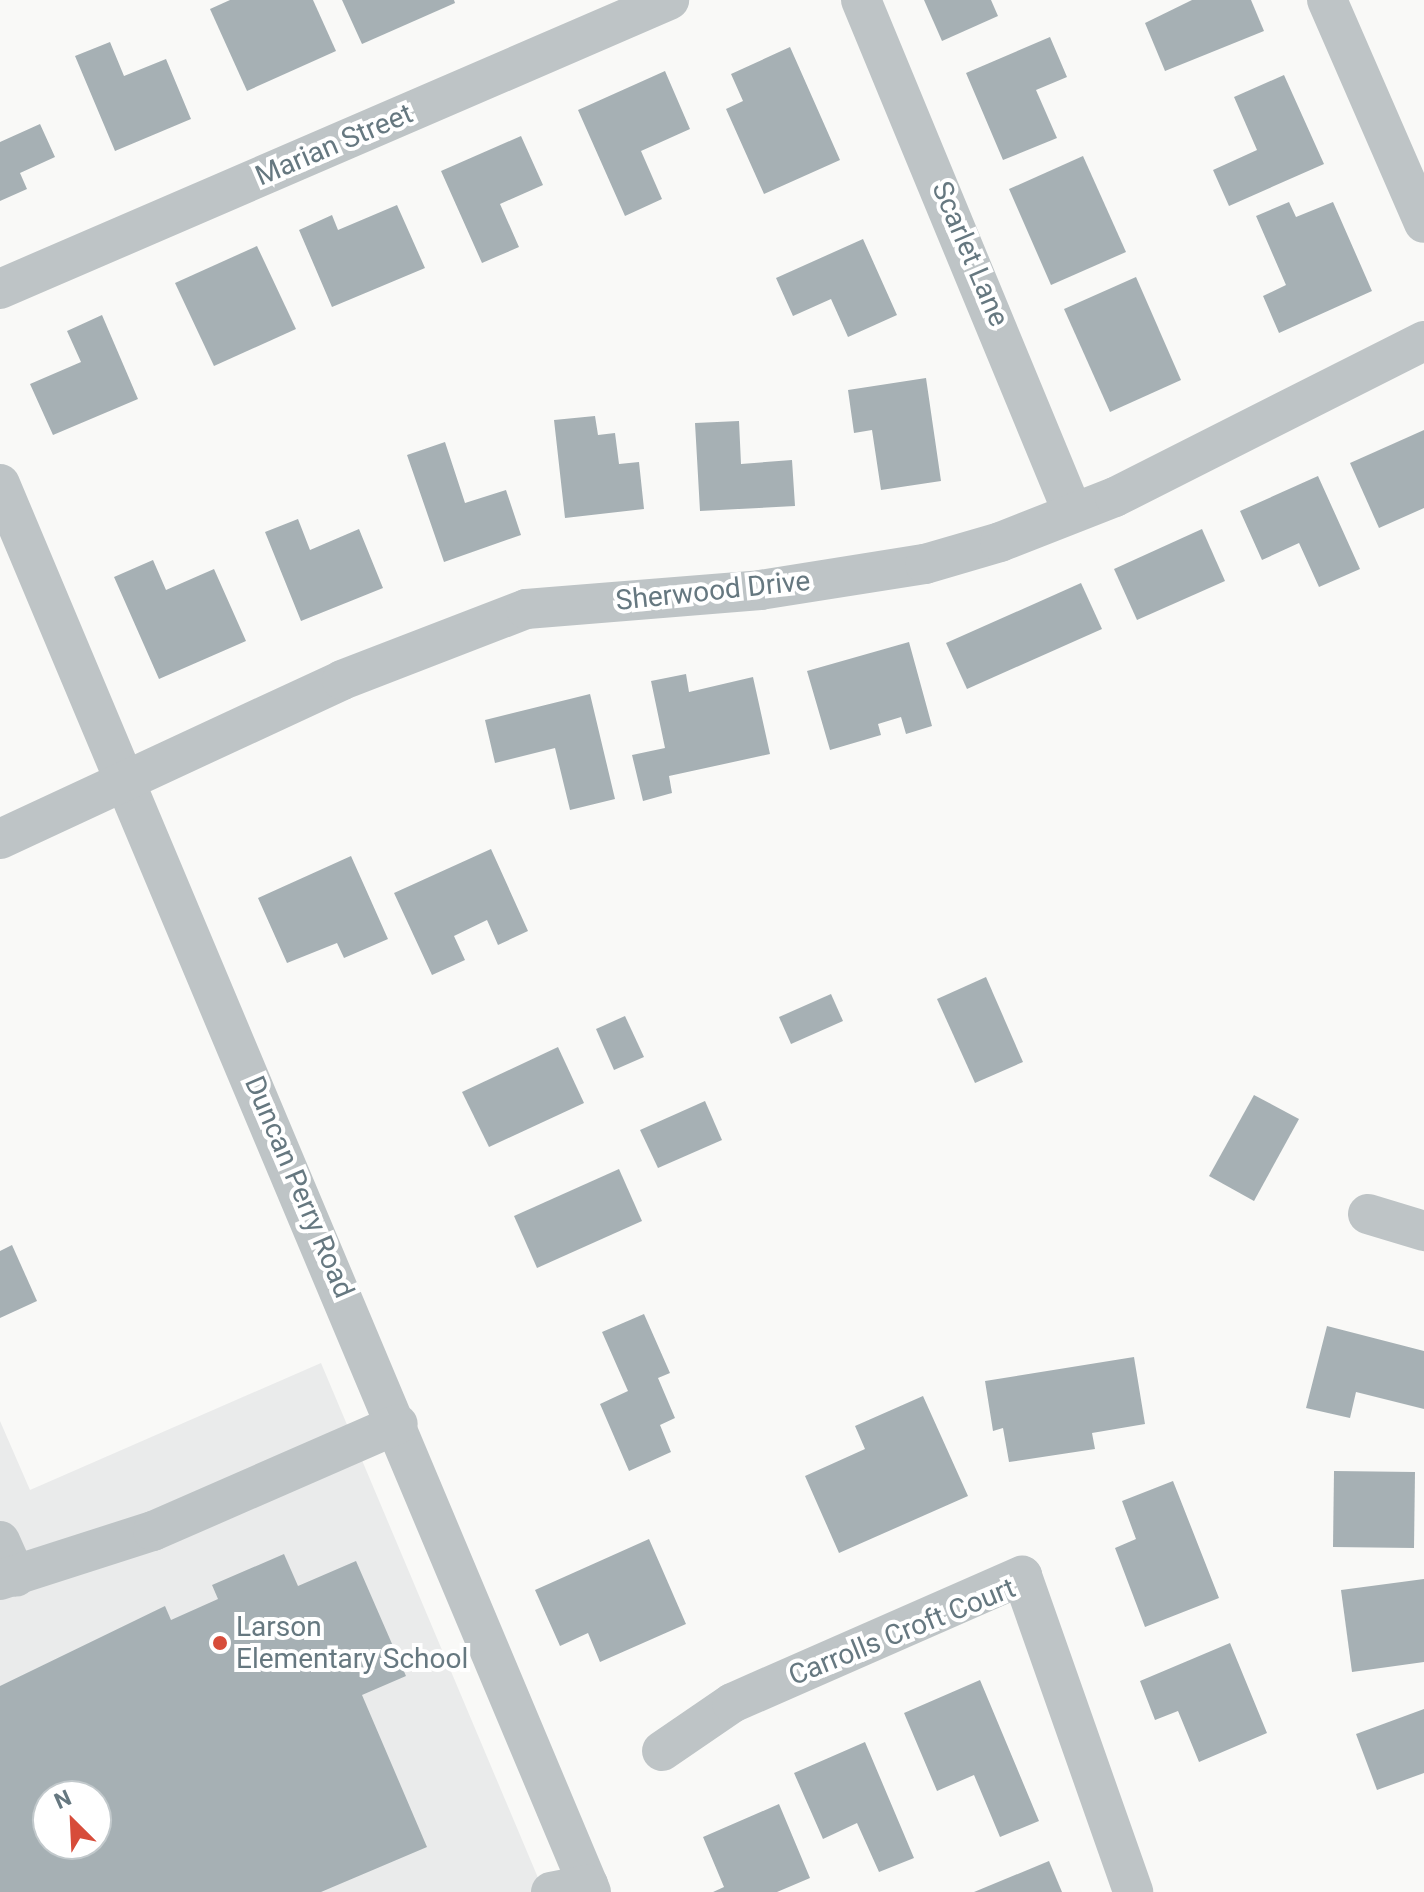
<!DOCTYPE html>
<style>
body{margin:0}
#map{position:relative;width:1424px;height:1892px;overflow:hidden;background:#f9f9f7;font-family:Roboto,sans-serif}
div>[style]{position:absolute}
.built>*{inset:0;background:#eaebeb}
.building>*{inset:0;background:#a6b0b4}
.minor>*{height:40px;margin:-20px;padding:0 20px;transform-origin:20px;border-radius:20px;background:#bec4c6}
.dots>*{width:22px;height:22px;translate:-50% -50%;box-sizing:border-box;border:4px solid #fff;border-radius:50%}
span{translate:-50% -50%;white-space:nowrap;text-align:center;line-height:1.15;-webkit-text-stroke:8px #fff;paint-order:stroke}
.street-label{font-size:28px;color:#667880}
.poi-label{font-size:28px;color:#667880}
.left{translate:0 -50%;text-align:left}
.north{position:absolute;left:32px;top:1780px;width:80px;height:80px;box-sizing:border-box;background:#fff;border:2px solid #c2c9cc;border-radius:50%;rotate:336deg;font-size:22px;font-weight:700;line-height:32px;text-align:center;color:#667880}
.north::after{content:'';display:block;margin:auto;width:28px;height:36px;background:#d74c3a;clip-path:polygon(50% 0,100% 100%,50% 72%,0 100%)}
</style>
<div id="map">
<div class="built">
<i style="clip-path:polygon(evenodd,321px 1363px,544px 1892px,0 1892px,0 1421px,30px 1490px,321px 1363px,48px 1796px,96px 1796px,96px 1844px,48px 1844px,48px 1796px)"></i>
</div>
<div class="building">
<i style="clip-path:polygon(230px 0,313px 0,336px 51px,247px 91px,210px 9px)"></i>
<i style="clip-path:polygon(342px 0,454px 0,455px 3px,362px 44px)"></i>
<i style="clip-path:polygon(924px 0,991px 0,998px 16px,942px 41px)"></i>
<i style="clip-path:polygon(1192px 0,1251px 0,1264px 31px,1165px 71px,1145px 23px)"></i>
<i style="clip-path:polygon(1050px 37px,1067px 77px,1036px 90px,1057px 138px,1003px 160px,966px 73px)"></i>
<i style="clip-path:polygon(110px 42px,124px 76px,166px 59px,191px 119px,115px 151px,75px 56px)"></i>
<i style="clip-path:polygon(790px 47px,840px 160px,764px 194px,726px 109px,743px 101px,731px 74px)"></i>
<i style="clip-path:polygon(665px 71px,690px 129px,641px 151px,662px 199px,625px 216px,578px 110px)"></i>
<i style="clip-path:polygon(1284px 75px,1324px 164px,1229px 206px,1213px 170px,1257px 150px,1234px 97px)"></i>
<i style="clip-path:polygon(40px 124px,55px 157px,20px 173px,27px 189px,0 201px,0 142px)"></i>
<i style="clip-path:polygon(521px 136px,543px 185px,500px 204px,519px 247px,482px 263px,441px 171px)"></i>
<i style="clip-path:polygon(1083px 156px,1126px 252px,1051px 285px,1009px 189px)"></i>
<i style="clip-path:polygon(1289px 202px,1296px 217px,1333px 202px,1372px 291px,1279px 333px,1263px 296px,1286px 285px,1256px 216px)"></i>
<i style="clip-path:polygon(397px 205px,425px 268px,332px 307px,299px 230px,332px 215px,338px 230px)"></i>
<i style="clip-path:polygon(863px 239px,897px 315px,848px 337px,831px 299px,793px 316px,776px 278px)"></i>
<i style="clip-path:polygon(257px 246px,296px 329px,214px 366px,175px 283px)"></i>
<i style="clip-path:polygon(1136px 277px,1181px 380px,1110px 412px,1064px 309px)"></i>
<i style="clip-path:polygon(102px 315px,138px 399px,53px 435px,30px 384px,81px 362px,67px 331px)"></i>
<i style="clip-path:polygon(926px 378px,941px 481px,881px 490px,872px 430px,854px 433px,848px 390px)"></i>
<i style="clip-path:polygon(595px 416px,598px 435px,615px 433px,619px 464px,639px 462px,644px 509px,565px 518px,554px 420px)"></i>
<i style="clip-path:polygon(739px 421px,741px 464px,792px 460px,795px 506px,700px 511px,695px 423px)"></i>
<i style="clip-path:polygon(1424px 430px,1424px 508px,1379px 528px,1350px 463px)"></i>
<i style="clip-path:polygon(445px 442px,465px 503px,506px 490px,521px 535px,444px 562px,407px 455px)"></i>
<i style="clip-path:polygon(1318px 476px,1360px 569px,1319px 587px,1299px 543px,1262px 560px,1240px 511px)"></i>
<i style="clip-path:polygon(298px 519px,310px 550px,359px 529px,383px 588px,301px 621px,265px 532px)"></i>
<i style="clip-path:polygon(1202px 529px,1225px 581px,1137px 620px,1114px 569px)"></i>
<i style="clip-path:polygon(153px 560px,166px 590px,214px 569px,246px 641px,159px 679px,114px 577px)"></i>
<i style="clip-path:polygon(1081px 583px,1102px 629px,967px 689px,946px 643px)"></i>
<i style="clip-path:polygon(909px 642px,932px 726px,906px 734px,901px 717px,878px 724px,881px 735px,830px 750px,807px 671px)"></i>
<i style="clip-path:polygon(686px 674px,689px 692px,753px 677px,770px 754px,669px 776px,672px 793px,643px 801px,632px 755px,665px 748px,651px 681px)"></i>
<i style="clip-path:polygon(590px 694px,615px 799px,570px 810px,555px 748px,495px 763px,485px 720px)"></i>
<i style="clip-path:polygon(491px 849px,528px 931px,498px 945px,487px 920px,454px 936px,465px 960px,432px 975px,394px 893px)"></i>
<i style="clip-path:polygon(351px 856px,388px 939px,344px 958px,337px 943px,287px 963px,258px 898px)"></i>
<i style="clip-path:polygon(986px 977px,1023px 1062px,975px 1083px,937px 999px)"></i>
<i style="clip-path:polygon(831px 994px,843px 1021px,791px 1044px,779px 1017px)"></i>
<i style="clip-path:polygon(625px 1016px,644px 1057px,614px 1070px,596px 1029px)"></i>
<i style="clip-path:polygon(558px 1047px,584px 1103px,489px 1147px,462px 1092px)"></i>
<i style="clip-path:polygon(1254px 1095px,1299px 1119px,1254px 1201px,1209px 1176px)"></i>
<i style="clip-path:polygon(705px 1101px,722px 1140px,658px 1168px,640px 1130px)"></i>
<i style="clip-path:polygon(619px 1169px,642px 1221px,537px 1268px,514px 1216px)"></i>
<i style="clip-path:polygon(12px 1245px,37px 1301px,0 1318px,0 1251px)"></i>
<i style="clip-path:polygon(644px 1314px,670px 1373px,658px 1378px,675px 1418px,660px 1425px,671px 1452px,629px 1471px,600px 1404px,628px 1391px,602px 1332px)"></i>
<i style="clip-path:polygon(1327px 1326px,1424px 1351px,1424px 1409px,1356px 1392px,1350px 1418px,1306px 1408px)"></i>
<i style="clip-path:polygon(1134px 1357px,1145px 1424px,1092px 1433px,1095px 1449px,1009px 1462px,1003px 1428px,993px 1431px,985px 1381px)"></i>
<i style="clip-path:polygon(923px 1396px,968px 1496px,839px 1553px,805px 1476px,865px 1449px,855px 1426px)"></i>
<i style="clip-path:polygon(1334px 1471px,1415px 1472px,1414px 1548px,1333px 1547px)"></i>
<i style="clip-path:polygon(1173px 1481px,1219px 1598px,1145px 1627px,1115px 1548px,1136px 1539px,1122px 1501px)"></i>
<i style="clip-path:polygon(649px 1539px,686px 1624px,600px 1662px,588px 1633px,560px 1646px,535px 1590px)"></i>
<i style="clip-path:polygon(evenodd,284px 1554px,298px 1586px,356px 1561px,406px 1676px,362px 1695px,427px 1847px,321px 1892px,0 1892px,0 1686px,165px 1606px,171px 1620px,218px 1599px,212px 1585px,284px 1554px,48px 1796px,96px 1796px,96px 1844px,48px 1844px,48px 1796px)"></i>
<i style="clip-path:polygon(1424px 1579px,1424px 1662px,1352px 1672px,1341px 1590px)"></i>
<i style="clip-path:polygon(1230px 1643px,1267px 1733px,1199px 1762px,1178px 1711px,1155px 1720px,1140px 1681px)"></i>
<i style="clip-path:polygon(980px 1680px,1039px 1821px,1000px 1837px,974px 1775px,937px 1791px,904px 1713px)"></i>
<i style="clip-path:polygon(1424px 1709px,1424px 1773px,1377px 1790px,1356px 1734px)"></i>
<i style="clip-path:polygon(865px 1742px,914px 1858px,879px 1872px,857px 1823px,823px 1839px,794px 1773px)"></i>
<i style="clip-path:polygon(779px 1804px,810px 1878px,777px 1892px,713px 1892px,724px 1887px,703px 1837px)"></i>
<i style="clip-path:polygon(1049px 1861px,1062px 1892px,974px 1892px)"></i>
</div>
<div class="minor">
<i style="left:861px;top:0;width:553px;rotate:67.56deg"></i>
<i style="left:1327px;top:0;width:243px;rotate:66.5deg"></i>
<i style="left:0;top:289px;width:729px;rotate:-23.36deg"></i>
<i style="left:0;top:484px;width:1527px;rotate:67.23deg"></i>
<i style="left:0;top:839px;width:377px;rotate:-24.9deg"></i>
<i style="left:342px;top:680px;width:197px;rotate:-21.1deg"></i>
<i style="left:526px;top:609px;width:235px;rotate:-4.6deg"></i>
<i style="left:760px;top:590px;width:167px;rotate:-9deg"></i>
<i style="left:925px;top:564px;width:78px;rotate:-16.3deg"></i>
<i style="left:1000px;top:542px;width:123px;rotate:-21.4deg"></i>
<i style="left:1115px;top:497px;width:346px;rotate:-26.8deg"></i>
<i style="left:1368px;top:1214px;width:59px;rotate:16.9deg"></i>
<i style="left:0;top:1541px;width:39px;rotate:66deg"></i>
<i style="left:0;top:1580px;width:161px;rotate:-17.8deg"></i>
<i style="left:153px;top:1531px;width:267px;rotate:-23.6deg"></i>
<i style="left:662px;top:1751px;width:85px;rotate:-34.4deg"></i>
<i style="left:732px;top:1703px;width:317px;rotate:-23.7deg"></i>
<i style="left:1022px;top:1576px;width:335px;rotate:70.6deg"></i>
<i style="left:551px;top:1892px;width:38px;rotate:-11deg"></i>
</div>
<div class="dots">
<i style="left:220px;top:1643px;background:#d74c3a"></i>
</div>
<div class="street-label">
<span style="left:334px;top:145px;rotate:-23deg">Marian Street</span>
<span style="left:970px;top:254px;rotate:67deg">Scarlet Lane</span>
<span style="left:713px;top:591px;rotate:-6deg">Sherwood Drive</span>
<span style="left:299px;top:1187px;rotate:67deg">Duncan Perry Road</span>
<span style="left:902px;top:1632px;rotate:-22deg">Carrolls Croft Court</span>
</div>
<div class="poi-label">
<span class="left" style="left:236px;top:1643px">Larson<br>Elementary School</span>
</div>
<div class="north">N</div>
</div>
